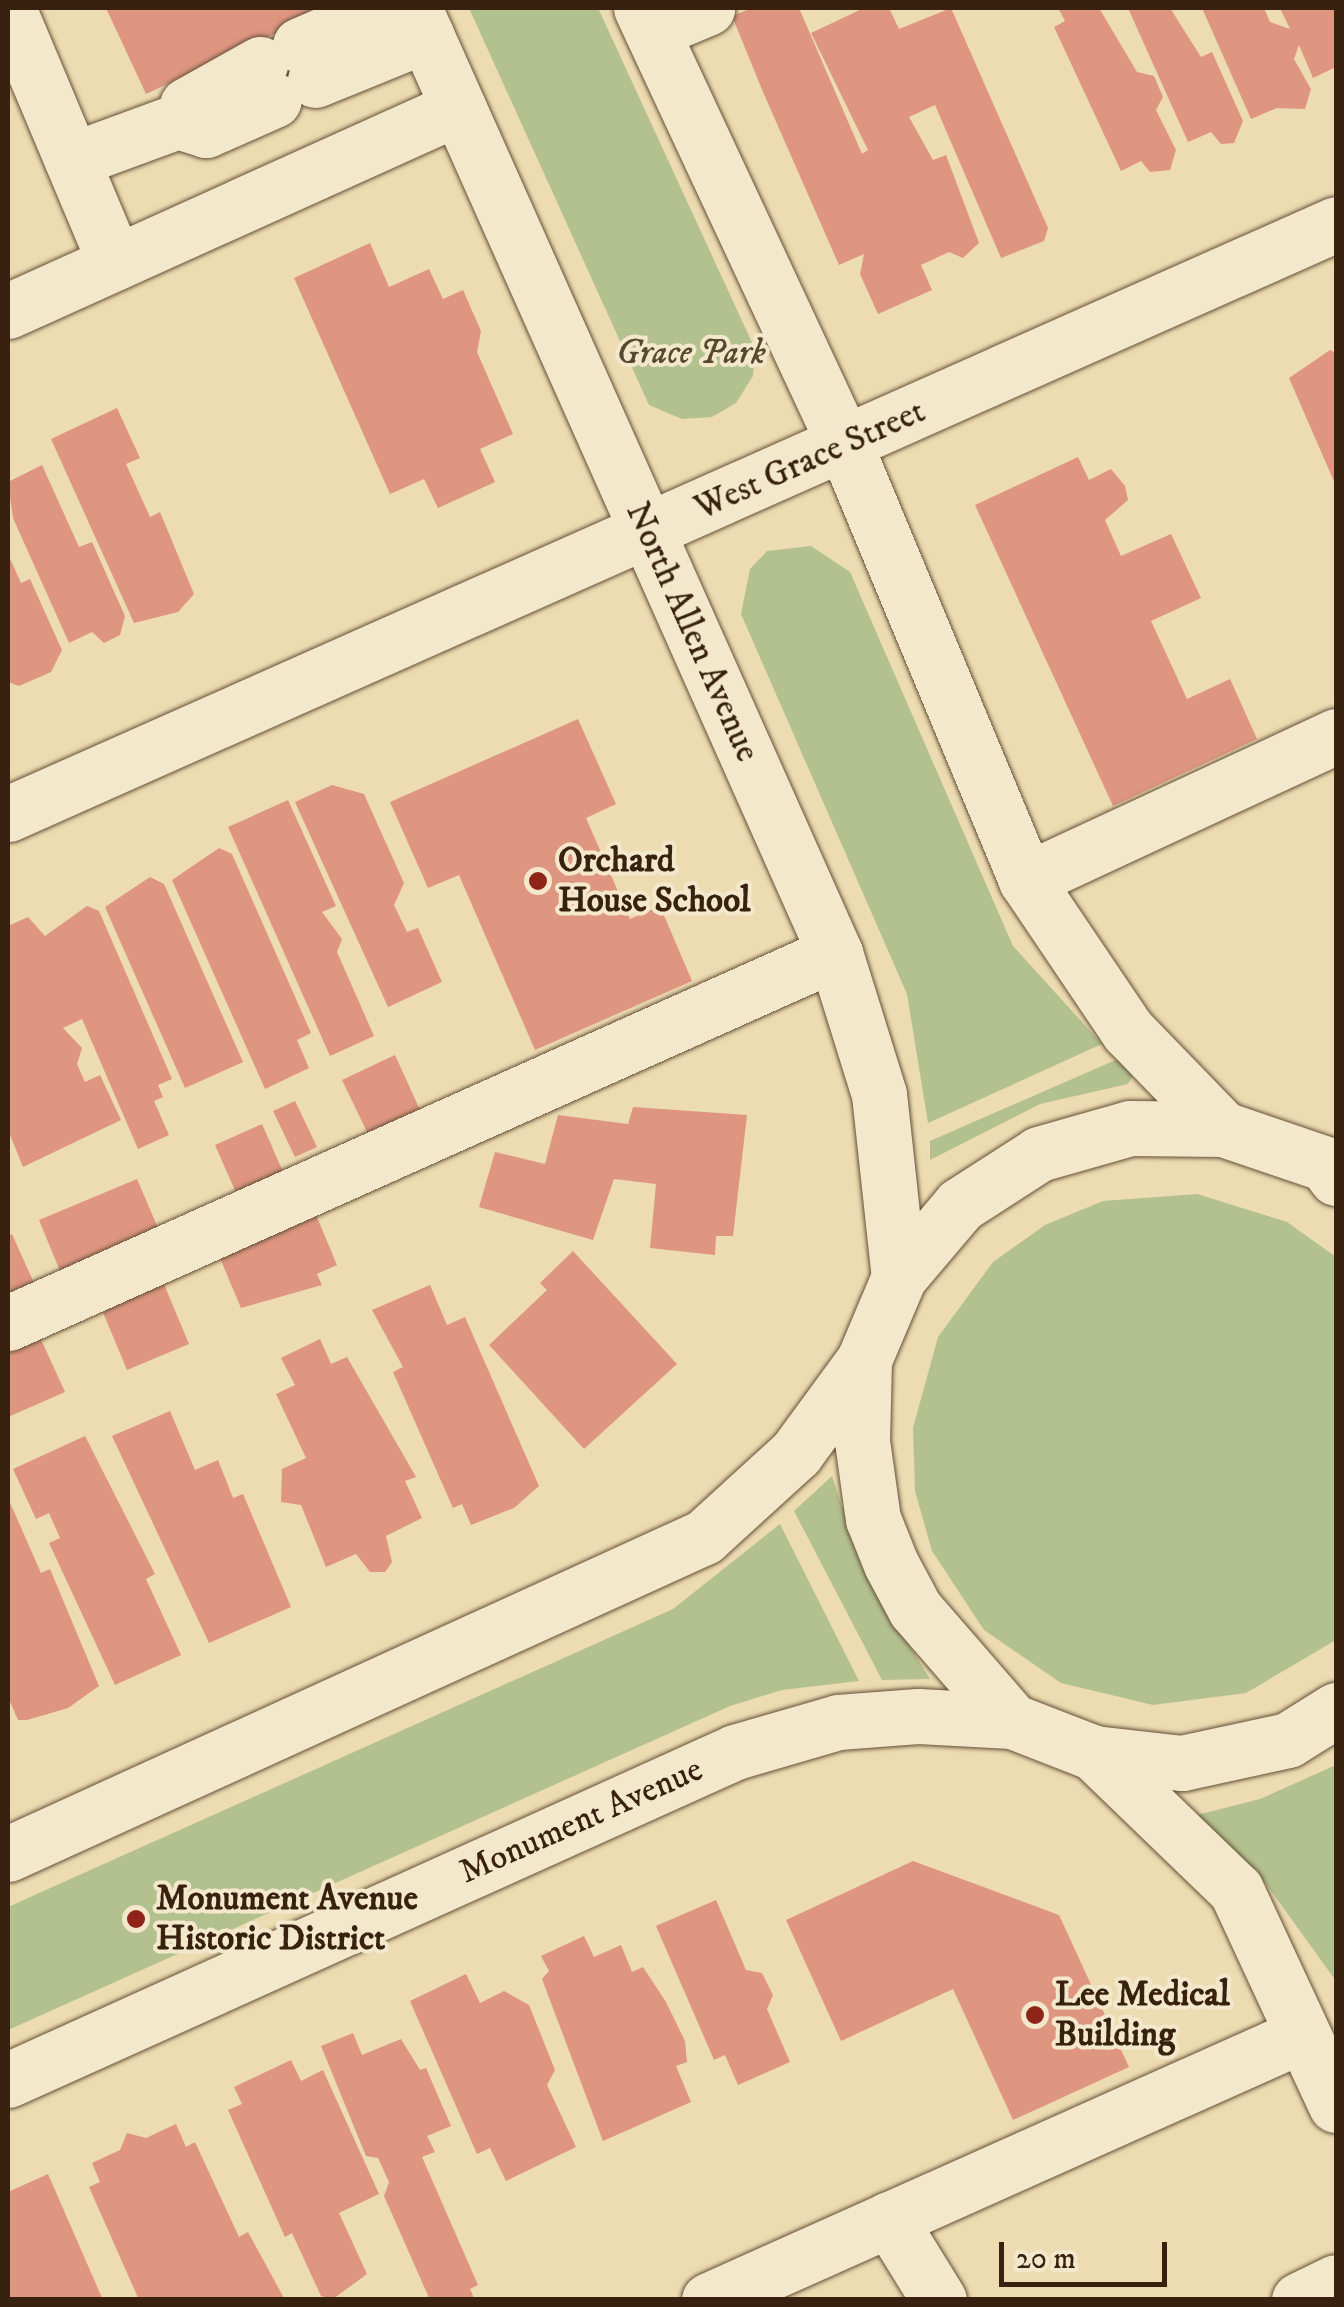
<!DOCTYPE html>
<style>
body{margin:0}
#map{position:relative;width:1344px;height:2307px;overflow:hidden;background:#eddbb1;font-family:"IM FELL DW Pica",serif}
div>[style]{position:absolute}
.green>*{inset:0;background:#b3c18f}
.building>*{inset:0;background:#de9680}
.roads{filter:drop-shadow(0 0 2px #655038) drop-shadow(0 0 2px #655038)}
.minor>*{height:55px;margin:-27.5px;padding:0 27.5px;transform-origin:27.5px;border-radius:27.5px;background:#f3e8cc}
.dots>*{width:28px;height:28px;translate:-50% -50%;box-sizing:border-box;border:5px solid #f3e8cc;border-radius:50%}
span{translate:-50% -50%;white-space:nowrap;text-align:center;line-height:1.15;-webkit-text-stroke:8px #f3e8cc;paint-order:stroke}
.park-label{font-size:35px;color:#57492f;font-style:italic}
.street-label{font-size:35px;color:#38210f}
.poi-label{font-size:35px;color:#38210f;font-weight:700}
.left{translate:0 -50%;text-align:left}
.frame{position:absolute;inset:0;border:10px solid #38210f;pointer-events:none}
.scale{position:absolute;left:999px;top:2242px;width:168px;height:45px;box-sizing:border-box;border:5px solid #38210f;border-top:0;padding-left:12px;font-size:30px;line-height:35px;white-space:nowrap;color:#38210f;-webkit-text-stroke:8px #f3e8cc;paint-order:stroke}
</style>
<div id="map">
<div class="green">
<i style="clip-path:polygon(469px 8px,598px 8px,755px 349px,753px 376px,736px 403px,712px 417px,682px 419px,649px 405px)"></i>
<i style="clip-path:polygon(811px 546px,850px 572px,1013px 946px,1102px 1044px,928px 1123px,907px 994px,741px 614px,750px 569px,767px 551px)"></i>
<i style="clip-path:polygon(1118px 1059px,1134px 1074px,1128px 1084px,1040px 1104px,930px 1160px,930px 1141px)"></i>
<i style="clip-path:polygon(1197px 1194px,1287px 1222px,1336px 1257px,1336px 1640px,1246px 1693px,1153px 1705px,1061px 1683px,984px 1630px,932px 1551px,915px 1491px,913px 1428px,938px 1337px,993px 1262px,1045px 1225px,1103px 1201px)"></i>
<i style="clip-path:polygon(832px 1476px,862px 1568px,930px 1679px,882px 1680px,794px 1511px)"></i>
<i style="clip-path:polygon(780px 1524px,859px 1681px,782px 1690px,730px 1706px,8px 2030px,8px 1907px,673px 1609px)"></i>
<i style="clip-path:polygon(1336px 1765px,1336px 1981px,1266px 1884px,1197px 1815px,1260px 1799px)"></i>
</div>
<div class="building">
<i style="clip-path:polygon(106px 8px,330px 8px,146px 94px)"></i>
<i style="clip-path:polygon(752px 8px,799px 8px,862px 154px,868px 150px,811px 33px,864px 8px,889px 8px,899px 29px,951px 8px,1048px 228px,1044px 241px,1001px 258px,935px 105px,909px 117px,933px 160px,946px 155px,979px 243px,963px 258px,949px 252px,921px 265px,932px 290px,878px 314px,860px 274px,864px 254px,839px 265px,763px 92px,732px 16px)"></i>
<i style="clip-path:polygon(1058px 8px,1099px 8px,1137px 72px,1154px 76px,1163px 97px,1156px 110px,1176px 150px,1170px 170px,1150px 172px,1141px 161px,1121px 171px,1054px 27px,1065px 21px)"></i>
<i style="clip-path:polygon(1128px 8px,1170px 8px,1201px 57px,1212px 52px,1243px 121px,1234px 143px,1221px 144px,1211px 132px,1188px 142px)"></i>
<i style="clip-path:polygon(1202px 8px,1264px 8px,1270px 22px,1290px 29px,1280px 8px,1336px 8px,1336px 67px,1313px 78px,1299px 45px,1294px 59px,1311px 89px,1305px 109px,1277px 108px,1251px 119px)"></i>
<i style="clip-path:polygon(370px 243px,389px 287px,429px 269px,443px 299px,463px 290px,481px 331px,477px 352px,513px 434px,480px 449px,495px 482px,438px 508px,424px 479px,390px 494px,294px 278px)"></i>
<i style="clip-path:polygon(1330px 350px,1336px 353px,1336px 486px,1289px 378px)"></i>
<i style="clip-path:polygon(117px 408px,140px 458px,126px 464px,150px 517px,160px 512px,194px 594px,178px 612px,134px 623px,51px 439px)"></i>
<i style="clip-path:polygon(1078px 457px,1089px 480px,1111px 469px,1125px 486px,1128px 500px,1105px 520px,1121px 556px,1171px 534px,1201px 598px,1151px 621px,1187px 699px,1230px 679px,1257px 739px,1113px 806px,975px 505px)"></i>
<i style="clip-path:polygon(42px 465px,79px 547px,92px 542px,125px 616px,120px 635px,104px 643px,92px 632px,69px 643px,13px 518px,8px 482px)"></i>
<i style="clip-path:polygon(8px 554px,21px 583px,30px 579px,62px 650px,51px 672px,19px 686px,8px 682px)"></i>
<i style="clip-path:polygon(578px 719px,616px 804px,586px 818px,630px 919px,660px 906px,692px 981px,535px 1050px,459px 875px,428px 888px,390px 802px)"></i>
<i style="clip-path:polygon(332px 785px,364px 794px,404px 883px,394px 905px,407px 932px,418px 928px,442px 982px,388px 1007px,295px 802px)"></i>
<i style="clip-path:polygon(288px 800px,336px 906px,322px 912px,342px 939px,337px 952px,374px 1036px,330px 1056px,228px 827px)"></i>
<i style="clip-path:polygon(219px 848px,232px 854px,311px 1033px,297px 1040px,309px 1068px,265px 1089px,172px 880px)"></i>
<i style="clip-path:polygon(150px 877px,164px 884px,243px 1062px,185px 1088px,105px 907px)"></i>
<i style="clip-path:polygon(87px 906px,99px 911px,172px 1079px,158px 1085px,163px 1097px,154px 1101px,169px 1135px,138px 1149px,82px 1019px,63px 1028px,82px 1048px,77px 1064px,85px 1082px,100px 1075px,121px 1120px,23px 1167px,8px 1130px,8px 926px,28px 917px,45px 936px)"></i>
<i style="clip-path:polygon(395px 1055px,420px 1110px,368px 1134px,342px 1080px)"></i>
<i style="clip-path:polygon(295px 1101px,317px 1147px,295px 1157px,273px 1111px)"></i>
<i style="clip-path:polygon(633px 1107px,747px 1115px,733px 1236px,716px 1236px,715px 1255px,650px 1248px,656px 1184px,614px 1179px,593px 1240px,479px 1207px,495px 1152px,545px 1164px,558px 1115px,628px 1124px)"></i>
<i style="clip-path:polygon(262px 1124px,284px 1174px,237px 1195px,215px 1145px)"></i>
<i style="clip-path:polygon(137px 1179px,158px 1228px,60px 1271px,39px 1220px)"></i>
<i style="clip-path:polygon(314px 1210px,337px 1265px,317px 1274px,322px 1285px,241px 1308px,217px 1251px)"></i>
<i style="clip-path:polygon(12px 1234px,34px 1283px,8px 1296px,8px 1236px)"></i>
<i style="clip-path:polygon(573px 1251px,677px 1364px,584px 1449px,489px 1345px,547px 1290px,540px 1283px)"></i>
<i style="clip-path:polygon(161px 1277px,189px 1344px,127px 1370px,99px 1303px)"></i>
<i style="clip-path:polygon(430px 1285px,447px 1325px,465px 1317px,539px 1486px,514px 1508px,471px 1525px,462px 1504px,453px 1508px,393px 1372px,403px 1367px,372px 1310px)"></i>
<i style="clip-path:polygon(39px 1335px,65px 1392px,8px 1417px,8px 1349px)"></i>
<i style="clip-path:polygon(320px 1339px,331px 1364px,347px 1357px,416px 1477px,405px 1481px,422px 1518px,386px 1536px,392px 1562px,385px 1572px,370px 1572px,356px 1554px,326px 1567px,301px 1505px,281px 1502px,282px 1469px,306px 1458px,276px 1394px,295px 1385px,281px 1358px)"></i>
<i style="clip-path:polygon(170px 1411px,195px 1470px,218px 1460px,233px 1498px,243px 1494px,291px 1607px,209px 1643px,112px 1436px)"></i>
<i style="clip-path:polygon(85px 1436px,155px 1574px,146px 1579px,181px 1655px,115px 1685px,49px 1543px,60px 1538px,49px 1513px,36px 1519px,13px 1469px)"></i>
<i style="clip-path:polygon(8px 1498px,41px 1573px,50px 1569px,99px 1686px,68px 1708px,27px 1720px,18px 1720px,8px 1697px)"></i>
<i style="clip-path:polygon(913px 1861px,1059px 1915px,1129px 2067px,1013px 2120px,953px 1989px,841px 2041px,786px 1920px)"></i>
<i style="clip-path:polygon(716px 1900px,746px 1970px,762px 1973px,773px 1995px,767px 2009px,790px 2062px,738px 2085px,725px 2055px,714px 2060px,656px 1926px)"></i>
<i style="clip-path:polygon(584px 1936px,594px 1957px,621px 1945px,632px 1972px,643px 1967px,666px 2002px,685px 2041px,687px 2062px,676px 2066px,691px 2102px,603px 2141px,542px 1979px,549px 1971px,541px 1956px)"></i>
<i style="clip-path:polygon(466px 1974px,480px 2003px,504px 1991px,529px 2005px,555px 2070px,547px 2085px,576px 2147px,506px 2181px,490px 2148px,477px 2154px,410px 2001px)"></i>
<i style="clip-path:polygon(353px 2033px,362px 2055px,401px 2039px,420px 2070px,426px 2068px,451px 2126px,427px 2136px,435px 2152px,422px 2157px,478px 2285px,470px 2289px,475px 2300px,430px 2300px,384px 2196px,389px 2182px,378px 2158px,366px 2156px,321px 2046px)"></i>
<i style="clip-path:polygon(291px 2060px,301px 2081px,323px 2070px,379px 2194px,339px 2213px,367px 2274px,333px 2299px,321px 2296px,292px 2233px,285px 2237px,228px 2110px,242px 2104px,234px 2087px)"></i>
<i style="clip-path:polygon(176px 2124px,186px 2147px,195px 2142px,239px 2237px,248px 2232px,285px 2300px,139px 2300px,89px 2187px,100px 2182px,92px 2163px,120px 2150px,127px 2133px,146px 2138px)"></i>
<i style="clip-path:polygon(48px 2174px,103px 2300px,8px 2300px,8px 2192px)"></i>
</div>
<div class="roads">
<div class="minor">
<i style="left:8px;top:8px;width:276px;rotate:67.2deg"></i>
<i style="left:414px;top:8px;width:1035px;rotate:65.99deg"></i>
<i style="left:835px;top:953px;width:148px;rotate:72.7deg"></i>
<i style="left:879px;top:1094px;width:184px;rotate:83.8deg"></i>
<i style="left:641px;top:8px;width:482px;rotate:65deg"></i>
<i style="left:845px;top:445px;width:471px;rotate:67.4deg"></i>
<i style="left:1026px;top:880px;width:182px;rotate:56deg"></i>
<i style="left:1128px;top:1031px;width:136px;rotate:45.9deg"></i>
<i style="left:652px;top:31px;width:60px;rotate:-22.7deg"></i>
<i style="left:300px;top:45px;width:94px;rotate:-23.3deg"></i>
<i style="left:315px;top:80px;width:120px;rotate:-22.1deg"></i>
<i style="left:187px;top:105px;width:84px;rotate:-29.3deg"></i>
<i style="left:72px;top:160px;width:113px;rotate:-20.2deg"></i>
<i style="left:178px;top:121px;width:29px;rotate:18deg"></i>
<i style="left:206px;top:130px;width:74px;rotate:-23.8deg"></i>
<i style="left:8px;top:311px;width:494px;rotate:-24.3deg"></i>
<i style="left:8px;top:814px;width:1453px;rotate:-23.95deg"></i>
<i style="left:1026px;top:880px;width:342px;rotate:-24.9deg"></i>
<i style="left:1336px;top:1178px;width:17px;rotate:-126deg"></i>
<i style="left:1326px;top:1164px;width:109px;rotate:-161.2deg"></i>
<i style="left:1223px;top:1129px;width:93px;rotate:-179.4deg"></i>
<i style="left:1130px;top:1128px;width:95px;rotate:164.1deg"></i>
<i style="left:1039px;top:1154px;width:94px;rotate:147.2deg"></i>
<i style="left:960px;top:1205px;width:94px;rotate:130.3deg"></i>
<i style="left:899px;top:1277px;width:90px;rotate:112.9deg"></i>
<i style="left:864px;top:1360px;width:81px;rotate:91.4deg"></i>
<i style="left:862px;top:1441px;width:79px;rotate:82deg"></i>
<i style="left:873px;top:1519px;width:48px;rotate:68.2deg"></i>
<i style="left:891px;top:1564px;width:51px;rotate:61.9deg"></i>
<i style="left:915px;top:1609px;width:148px;rotate:49.1deg"></i>
<i style="left:1012px;top:1721px;width:88px;rotate:21.3deg"></i>
<i style="left:1094px;top:1753px;width:89px;rotate:6.5deg"></i>
<i style="left:1182px;top:1763px;width:108px;rotate:-12.2deg"></i>
<i style="left:1288px;top:1740px;width:57px;rotate:-32deg"></i>
<i style="left:8px;top:1323px;width:906px;rotate:-24.1deg"></i>
<i style="left:1094px;top:1753px;width:197px;rotate:44deg"></i>
<i style="left:1236px;top:1890px;width:237px;rotate:65.1deg"></i>
<i style="left:8px;top:1854px;width:765px;rotate:-24.49deg"></i>
<i style="left:704px;top:1537px;width:125px;rotate:-42.4deg"></i>
<i style="left:796px;top:1453px;width:115px;rotate:-53.8deg"></i>
<i style="left:8px;top:2080px;width:798px;rotate:-24.28deg"></i>
<i style="left:735px;top:1752px;width:107px;rotate:-16.2deg"></i>
<i style="left:838px;top:1722px;width:80px;rotate:-4.3deg"></i>
<i style="left:918px;top:1716px;width:94px;rotate:3deg"></i>
<i style="left:889px;top:2219px;width:95px;rotate:58.3deg"></i>
<i style="left:709px;top:2300px;width:650px;rotate:-24.08deg"></i>
<i style="left:1299px;top:2300px;width:41px;rotate:-25.9deg"></i>
</div>
</div>
<div class="dots">
<i style="left:538px;top:881px;background:#8f2418"></i>
<i style="left:136px;top:1919px;background:#8f2418"></i>
<i style="left:1035px;top:2015px;background:#8f2418"></i>
</div>
<div class="park-label">
<span style="left:691px;top:353px">Grace Park</span>
</div>
<div class="street-label">
<span style="left:810px;top:460px;rotate:-24deg">West Grace Street</span>
<span style="left:692px;top:632px;rotate:66deg">North Allen Avenue</span>
<span style="left:581px;top:1821px;rotate:-24deg">Monument Avenue</span>
</div>
<div class="poi-label">
<span class="left" style="left:558px;top:881px">Orchard<br>House School</span>
<span class="left" style="left:156px;top:1919px">Monument Avenue<br>Historic District</span>
<span class="left" style="left:1055px;top:2015px">Lee Medical<br>Building</span>
</div>
<div class="frame"></div>
<div class="scale">20 m</div>
</div>
